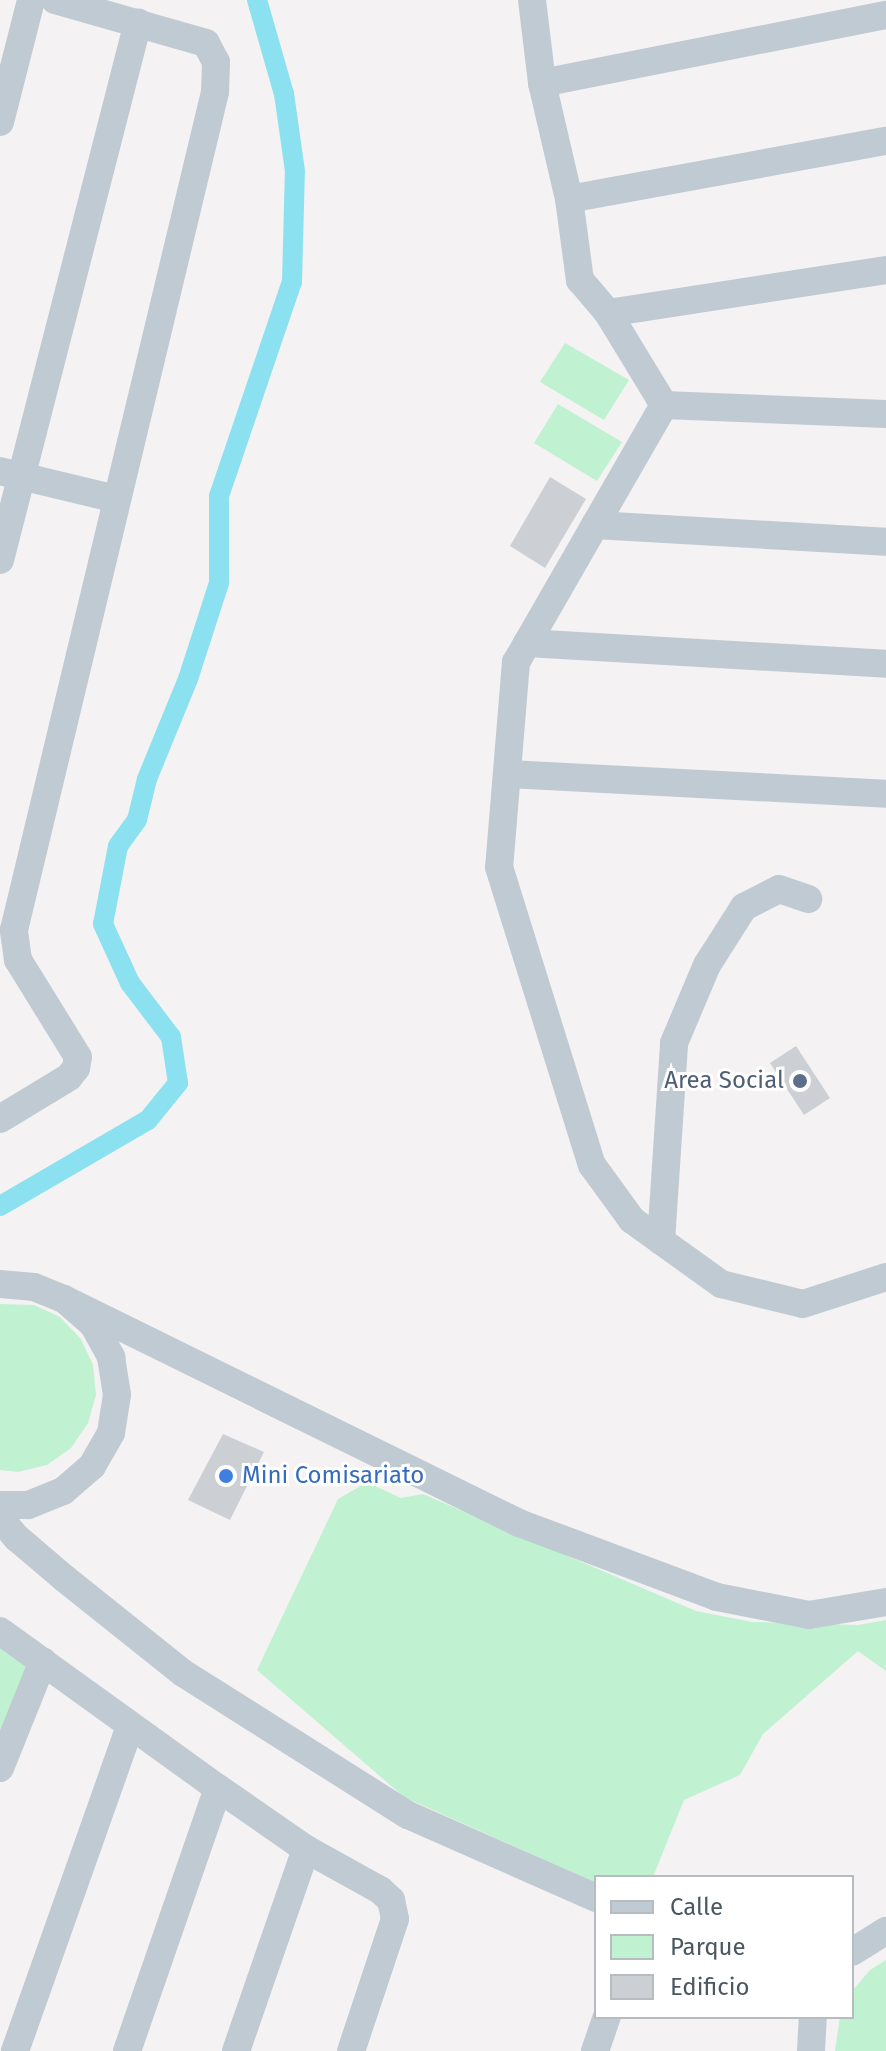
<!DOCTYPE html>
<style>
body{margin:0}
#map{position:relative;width:886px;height:2051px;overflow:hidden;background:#f4f2f2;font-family:"Fira Sans",sans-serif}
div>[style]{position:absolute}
.green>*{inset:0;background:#c0f2d1}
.canal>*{height:20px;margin:-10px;padding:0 10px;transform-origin:10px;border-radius:10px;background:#8ce1f1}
.building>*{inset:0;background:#ccd0d5}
.minor>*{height:28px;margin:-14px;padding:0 14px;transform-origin:14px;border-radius:14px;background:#c0cad2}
.dots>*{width:22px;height:22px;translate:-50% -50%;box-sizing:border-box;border:4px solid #fff;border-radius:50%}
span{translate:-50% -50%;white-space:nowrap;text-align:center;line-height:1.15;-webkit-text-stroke:6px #fff;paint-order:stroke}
.service-label{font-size:24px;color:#4e5e75}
.right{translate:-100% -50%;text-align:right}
.shop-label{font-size:24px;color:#366cbe}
.left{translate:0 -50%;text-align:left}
.legend{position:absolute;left:594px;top:1875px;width:260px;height:144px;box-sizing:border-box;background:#fff;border:2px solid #b6bcc0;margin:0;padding:10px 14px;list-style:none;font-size:24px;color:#495761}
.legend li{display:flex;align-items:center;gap:16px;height:40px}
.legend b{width:40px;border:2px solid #b6bcc0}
</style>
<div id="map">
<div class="green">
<i style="clip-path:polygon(565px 343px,629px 380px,604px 420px,540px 382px)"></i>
<i style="clip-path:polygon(558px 404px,622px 442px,597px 481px,534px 443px)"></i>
<i style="clip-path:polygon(0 1304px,34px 1305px,60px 1317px,81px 1339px,93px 1365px,96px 1395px,88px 1423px,71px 1448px,47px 1465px,18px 1472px,0 1470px)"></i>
<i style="clip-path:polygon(371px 1480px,375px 1486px,401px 1498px,423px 1494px,696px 1611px,752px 1622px,858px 1625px,886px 1620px,886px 1671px,858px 1651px,763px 1734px,740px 1775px,684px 1800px,653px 1877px,596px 1877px,596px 1883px,404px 1797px,257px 1670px,338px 1499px)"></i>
<i style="clip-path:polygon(0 1631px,43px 1661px,0 1768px)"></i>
<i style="clip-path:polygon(886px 1960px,886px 2051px,835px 2051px,840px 2017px,852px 2017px,852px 1991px,870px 1970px)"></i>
</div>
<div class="canal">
<i style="left:0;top:1206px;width:171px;rotate:-30.2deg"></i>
<i style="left:148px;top:1120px;width:48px;rotate:-51deg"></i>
<i style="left:178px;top:1083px;width:47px;rotate:-98.7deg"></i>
<i style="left:171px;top:1037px;width:68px;rotate:-127.2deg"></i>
<i style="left:130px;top:983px;width:65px;rotate:-114.6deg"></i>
<i style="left:103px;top:924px;width:79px;rotate:-79.1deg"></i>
<i style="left:118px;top:846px;width:32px;rotate:-54deg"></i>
<i style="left:137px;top:820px;width:42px;rotate:-76.3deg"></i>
<i style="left:147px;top:779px;width:108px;rotate:-67.7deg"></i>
<i style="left:188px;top:679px;width:101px;rotate:-72.1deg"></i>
<i style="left:219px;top:583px;width:87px;rotate:-90deg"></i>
<i style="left:219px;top:496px;width:226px;rotate:-71.2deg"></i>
<i style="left:292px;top:282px;width:111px;rotate:-88.5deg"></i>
<i style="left:295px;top:171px;width:78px;rotate:-98.1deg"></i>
<i style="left:284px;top:94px;width:98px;rotate:-106deg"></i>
</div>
<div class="building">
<i style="clip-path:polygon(550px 477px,586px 499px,545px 568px,510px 546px)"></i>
<i style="clip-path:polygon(796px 1046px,830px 1098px,804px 1115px,770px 1063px)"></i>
<i style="clip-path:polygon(223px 1434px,264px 1452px,230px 1520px,188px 1500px)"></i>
</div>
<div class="minor">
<i style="left:532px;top:0;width:84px;rotate:83.1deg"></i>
<i style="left:542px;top:83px;width:119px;rotate:76.9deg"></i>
<i style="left:569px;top:199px;width:82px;rotate:82.3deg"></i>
<i style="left:580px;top:280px;width:43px;rotate:49.7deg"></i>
<i style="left:608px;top:313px;width:108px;rotate:58.7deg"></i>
<i style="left:664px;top:405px;width:297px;rotate:119.9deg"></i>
<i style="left:516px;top:662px;width:206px;rotate:94.7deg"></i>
<i style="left:499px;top:867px;width:312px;rotate:72.7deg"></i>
<i style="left:592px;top:1165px;width:68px;rotate:54deg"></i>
<i style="left:632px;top:1220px;width:110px;rotate:35.7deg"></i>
<i style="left:721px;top:1284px;width:84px;rotate:13.7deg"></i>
<i style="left:803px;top:1304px;width:87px;rotate:-18deg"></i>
<i style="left:542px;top:83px;width:351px;rotate:-11.2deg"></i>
<i style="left:0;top:122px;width:126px;rotate:-75.7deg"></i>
<i style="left:569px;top:199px;width:322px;rotate:-10.4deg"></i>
<i style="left:608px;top:313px;width:281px;rotate:-8.8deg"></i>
<i style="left:664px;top:405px;width:222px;rotate:2.3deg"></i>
<i style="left:0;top:471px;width:120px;rotate:13.5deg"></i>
<i style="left:595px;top:525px;width:291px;rotate:3.3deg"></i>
<i style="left:0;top:560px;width:555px;rotate:-75.61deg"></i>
<i style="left:527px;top:643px;width:360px;rotate:3.3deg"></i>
<i style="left:509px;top:774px;width:378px;rotate:3deg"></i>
<i style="left:0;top:1119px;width:81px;rotate:-31.3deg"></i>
<i style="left:69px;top:1077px;width:11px;rotate:-52deg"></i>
<i style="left:76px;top:1068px;width:11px;rotate:-80deg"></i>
<i style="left:78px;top:1057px;width:114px;rotate:-121.7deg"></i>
<i style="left:18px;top:960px;width:30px;rotate:-98deg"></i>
<i style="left:14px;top:930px;width:862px;rotate:-76.51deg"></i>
<i style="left:215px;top:92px;width:30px;rotate:-88deg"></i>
<i style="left:216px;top:62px;width:21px;rotate:-118deg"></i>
<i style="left:206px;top:43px;width:157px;rotate:-164.1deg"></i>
<i style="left:661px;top:1241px;width:198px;rotate:-86.2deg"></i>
<i style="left:674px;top:1043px;width:85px;rotate:-67.1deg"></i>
<i style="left:707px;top:965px;width:69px;rotate:-57.5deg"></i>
<i style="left:744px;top:907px;width:39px;rotate:-27deg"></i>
<i style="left:779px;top:889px;width:31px;rotate:19deg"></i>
<i style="left:0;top:1284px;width:34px;rotate:5deg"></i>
<i style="left:34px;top:1287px;width:32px;rotate:22deg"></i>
<i style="left:64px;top:1299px;width:38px;rotate:41deg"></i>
<i style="left:93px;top:1324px;width:38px;rotate:61deg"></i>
<i style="left:111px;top:1357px;width:38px;rotate:81deg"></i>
<i style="left:117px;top:1395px;width:38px;rotate:99deg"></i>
<i style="left:111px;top:1433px;width:38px;rotate:120deg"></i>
<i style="left:92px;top:1466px;width:38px;rotate:139deg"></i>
<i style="left:63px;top:1491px;width:38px;rotate:158deg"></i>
<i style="left:28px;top:1505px;width:28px;rotate:180deg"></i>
<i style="left:64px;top:1299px;width:507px;rotate:26.21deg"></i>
<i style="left:519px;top:1523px;width:211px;rotate:20.5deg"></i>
<i style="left:717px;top:1597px;width:94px;rotate:11.1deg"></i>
<i style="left:809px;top:1615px;width:78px;rotate:-9.6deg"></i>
<i style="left:0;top:1518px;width:26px;rotate:50deg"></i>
<i style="left:17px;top:1538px;width:62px;rotate:40.4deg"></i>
<i style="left:64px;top:1578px;width:152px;rotate:38.6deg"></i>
<i style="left:183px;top:1673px;width:266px;rotate:32.3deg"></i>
<i style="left:408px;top:1815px;width:206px;rotate:23.8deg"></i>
<i style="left:0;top:1631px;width:269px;rotate:35.8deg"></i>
<i style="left:218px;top:1788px;width:107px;rotate:34.7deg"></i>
<i style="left:306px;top:1849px;width:85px;rotate:29deg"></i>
<i style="left:380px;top:1890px;width:15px;rotate:42deg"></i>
<i style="left:391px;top:1900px;width:19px;rotate:78deg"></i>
<i style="left:395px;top:1919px;width:139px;rotate:108.4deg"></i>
<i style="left:0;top:1768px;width:115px;rotate:-68.1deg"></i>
<i style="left:852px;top:1952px;width:40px;rotate:-32deg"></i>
<i style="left:15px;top:2051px;width:345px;rotate:-70.5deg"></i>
<i style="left:127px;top:2051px;width:278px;rotate:-70.9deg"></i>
<i style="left:236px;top:2051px;width:214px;rotate:-70.9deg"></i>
<i style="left:595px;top:2051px;width:36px;rotate:-71deg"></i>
<i style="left:811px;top:2051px;width:34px;rotate:-87deg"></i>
</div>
<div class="dots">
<i style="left:800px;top:1081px;background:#5c6f8a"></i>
<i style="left:226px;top:1476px;background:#3f7fe0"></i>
</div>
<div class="service-label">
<span class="right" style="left:784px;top:1081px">Area Social</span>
</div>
<div class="shop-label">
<span class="left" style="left:242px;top:1476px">Mini Comisariato</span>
</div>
<ul class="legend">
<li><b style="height:10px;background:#c0cad2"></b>Calle</li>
<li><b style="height:22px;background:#c0f2d1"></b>Parque</li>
<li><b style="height:22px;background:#ccd0d5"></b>Edificio</li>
</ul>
</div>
